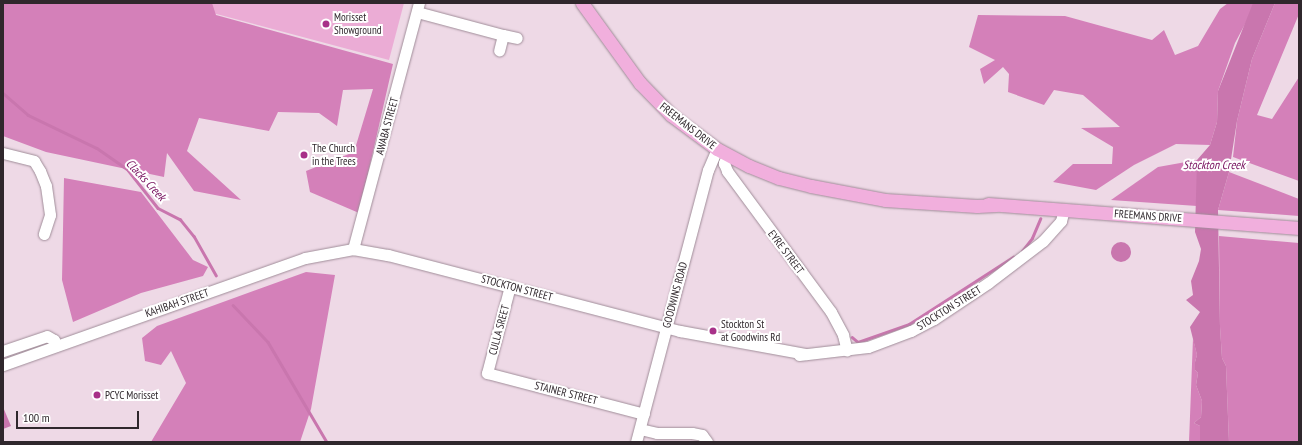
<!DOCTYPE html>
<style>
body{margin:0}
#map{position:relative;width:1302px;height:445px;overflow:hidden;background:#eed9e6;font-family:"PT Sans Narrow",sans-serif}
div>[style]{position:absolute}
.green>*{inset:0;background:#ebacd5}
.forest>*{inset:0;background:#d480b9}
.water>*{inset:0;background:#c976ae}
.round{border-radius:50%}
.stream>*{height:2.5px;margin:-1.25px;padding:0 1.25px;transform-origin:1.25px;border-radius:1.25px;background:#c976ae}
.roads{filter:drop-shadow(0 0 1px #a08d99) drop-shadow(0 0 1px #a08d99)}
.minor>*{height:11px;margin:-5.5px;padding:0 5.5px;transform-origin:5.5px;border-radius:5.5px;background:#fff}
.major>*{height:13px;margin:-6.5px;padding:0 6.5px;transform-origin:6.5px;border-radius:6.5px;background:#f1afdd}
.dots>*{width:11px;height:11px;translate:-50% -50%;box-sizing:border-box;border:2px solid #fff;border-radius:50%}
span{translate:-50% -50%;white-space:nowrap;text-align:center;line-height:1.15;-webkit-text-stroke:4px #fff;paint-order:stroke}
.poi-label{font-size:11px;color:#2f272c}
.left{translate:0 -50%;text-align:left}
.street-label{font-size:11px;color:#2f272c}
.water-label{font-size:12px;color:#78125f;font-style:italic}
.frame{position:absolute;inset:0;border:4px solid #2f272c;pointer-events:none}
.scale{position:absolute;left:16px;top:411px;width:123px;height:18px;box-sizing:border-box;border:2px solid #2f272c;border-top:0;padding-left:5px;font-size:12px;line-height:14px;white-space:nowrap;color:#2f272c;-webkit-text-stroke:3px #fff;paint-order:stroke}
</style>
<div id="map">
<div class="green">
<i style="clip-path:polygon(175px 3px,404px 3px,389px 60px)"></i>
</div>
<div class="forest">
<i style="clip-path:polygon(3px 3px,212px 3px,216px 15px,393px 64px,359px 213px,310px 192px,306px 171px,354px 152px,373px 89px,343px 90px,337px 126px,319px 113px,278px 112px,269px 131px,199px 118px,187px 151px,241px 200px,194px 191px,167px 153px,164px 177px,46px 152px,3px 136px)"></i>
<i style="clip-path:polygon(1228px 3px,1253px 3px,1253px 9px,1235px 43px,1218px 91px,1217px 122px,1210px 145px,1176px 144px,1134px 165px,1096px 190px,1053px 182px,1073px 164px,1112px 164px,1113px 147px,1081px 128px,1120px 127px,1083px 95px,1054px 90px,1044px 105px,1008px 92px,1009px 74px,1003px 67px,984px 84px,980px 69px,995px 60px,969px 47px,978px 15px,1065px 16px,1152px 40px,1164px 30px,1175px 55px,1198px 46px,1220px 9px)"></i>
<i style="clip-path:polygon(1275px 3px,1299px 3px,1299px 14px,1257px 115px,1272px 119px,1299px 77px,1299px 181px,1233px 157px,1237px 121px,1252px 59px)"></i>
<i style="clip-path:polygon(1197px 160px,1197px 206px,1111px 200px,1158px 167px)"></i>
<i style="clip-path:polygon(1229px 172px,1299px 199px,1299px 216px,1218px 210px)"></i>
<i style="clip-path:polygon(64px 178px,141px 192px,193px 260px,208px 267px,203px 276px,141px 293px,73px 322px,62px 280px)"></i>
<i style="clip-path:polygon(1219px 236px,1299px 243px,1299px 442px,1229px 442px,1226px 366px,1222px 358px,1220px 327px)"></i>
<i style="clip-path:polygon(306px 272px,335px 275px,311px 409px,300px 442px,151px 442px,186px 383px,171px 351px,161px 365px,145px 361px,142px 338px,157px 326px)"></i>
<i style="clip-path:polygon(1193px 338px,1197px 355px,1195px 362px,1195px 370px,1198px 373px,1196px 385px,1202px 401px,1201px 417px,1194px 423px,1200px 426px,1200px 442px,1189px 442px)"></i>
</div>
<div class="water">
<i style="clip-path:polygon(1253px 3px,1275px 3px,1252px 59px,1237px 121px,1229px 172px,1218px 210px,1220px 327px,1222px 358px,1226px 366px,1229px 442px,1200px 442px,1200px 426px,1194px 423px,1201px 417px,1202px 401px,1196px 385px,1198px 373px,1195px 370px,1195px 362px,1197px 355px,1190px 327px,1200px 312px,1186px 300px,1193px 295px,1191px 281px,1199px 261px,1201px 249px,1195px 232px,1197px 160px,1210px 145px,1217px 122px,1218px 91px)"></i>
<i class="round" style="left:1111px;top:242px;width:20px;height:20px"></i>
<i style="clip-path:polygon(3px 407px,11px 426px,3px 429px)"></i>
</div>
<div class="stream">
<i style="left:3px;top:93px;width:33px;rotate:41deg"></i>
<i style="left:28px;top:115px;width:76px;rotate:25.6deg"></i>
<i style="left:97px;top:148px;width:38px;rotate:35deg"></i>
<i style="left:128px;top:170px;width:48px;rotate:51.7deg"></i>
<i style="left:158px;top:208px;width:25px;rotate:27deg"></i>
<i style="left:180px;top:219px;width:22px;rotate:51deg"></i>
<i style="left:194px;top:236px;width:45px;rotate:60.6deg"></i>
<i style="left:1022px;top:251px;width:16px;rotate:-52deg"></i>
<i style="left:1032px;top:238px;width:21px;rotate:-67deg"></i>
<i style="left:233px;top:305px;width:51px;rotate:46.6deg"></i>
<i style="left:268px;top:342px;width:116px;rotate:59.5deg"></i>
<i style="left:852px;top:337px;width:8px;rotate:40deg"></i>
<i style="left:858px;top:342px;width:54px;rotate:-19.4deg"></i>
<i style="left:909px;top:324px;width:124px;rotate:-32.8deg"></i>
</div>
<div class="roads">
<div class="minor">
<i style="left:417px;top:12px;width:89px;rotate:15deg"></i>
<i style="left:503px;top:35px;width:16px;rotate:104deg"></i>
<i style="left:503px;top:35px;width:14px;rotate:12deg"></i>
<i style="left:3px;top:153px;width:32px;rotate:14deg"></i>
<i style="left:34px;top:161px;width:12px;rotate:59deg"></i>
<i style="left:40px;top:171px;width:16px;rotate:68deg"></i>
<i style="left:46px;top:186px;width:29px;rotate:82deg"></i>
<i style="left:50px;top:215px;width:20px;rotate:108deg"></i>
<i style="left:727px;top:155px;width:9px;rotate:111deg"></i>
<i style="left:724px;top:163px;width:9px;rotate:69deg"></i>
<i style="left:727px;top:171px;width:175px;rotate:53.6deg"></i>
<i style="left:831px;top:312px;width:26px;rotate:62deg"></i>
<i style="left:843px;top:335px;width:16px;rotate:76deg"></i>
<i style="left:353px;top:249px;width:255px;rotate:-75deg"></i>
<i style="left:510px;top:286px;width:90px;rotate:104.8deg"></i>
<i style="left:487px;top:373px;width:162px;rotate:14.6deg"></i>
<i style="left:3px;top:351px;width:46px;rotate:-18.8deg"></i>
<i style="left:47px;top:336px;width:8px;rotate:30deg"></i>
<i style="left:54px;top:340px;width:6px;rotate:72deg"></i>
<i style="left:799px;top:355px;width:69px;rotate:-6.6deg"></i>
<i style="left:868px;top:347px;width:46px;rotate:-20.4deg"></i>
<i style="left:911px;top:331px;width:26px;rotate:-28deg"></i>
<i style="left:934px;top:319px;width:65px;rotate:-33.7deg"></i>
<i style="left:988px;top:283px;width:69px;rotate:-37.4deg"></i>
<i style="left:1043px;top:241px;width:27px;rotate:-48deg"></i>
<i style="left:1061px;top:221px;width:12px;rotate:-76deg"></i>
<i style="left:3px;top:365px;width:320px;rotate:-19.5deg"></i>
<i style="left:305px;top:258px;width:49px;rotate:-10.6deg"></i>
<i style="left:353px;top:249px;width:36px;rotate:10deg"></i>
<i style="left:388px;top:255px;width:302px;rotate:14.6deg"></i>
<i style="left:680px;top:331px;width:127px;rotate:10.4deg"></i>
<i style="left:640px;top:429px;width:17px;rotate:13deg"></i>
<i style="left:657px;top:433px;width:35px"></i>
<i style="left:692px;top:433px;width:10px;rotate:11deg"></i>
<i style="left:702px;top:435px;width:9px;rotate:54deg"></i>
<i style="left:636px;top:442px;width:281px;rotate:-75.2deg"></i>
<i style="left:708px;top:170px;width:23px;rotate:-67deg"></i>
</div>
<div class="major">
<i style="left:582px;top:3px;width:99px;rotate:54.1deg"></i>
<i style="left:640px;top:83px;width:45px;rotate:45.9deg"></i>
<i style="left:671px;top:115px;width:57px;rotate:36.5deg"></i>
<i style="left:717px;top:149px;width:36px;rotate:28deg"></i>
<i style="left:749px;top:166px;width:32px;rotate:22deg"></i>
<i style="left:779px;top:178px;width:33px;rotate:14deg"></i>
<i style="left:811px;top:186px;width:75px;rotate:10.7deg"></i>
<i style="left:885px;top:200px;width:92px;rotate:3.7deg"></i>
<i style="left:977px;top:206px;width:19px;rotate:-3deg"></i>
<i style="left:988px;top:204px;width:312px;rotate:4.4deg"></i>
</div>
</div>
<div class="dots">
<i style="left:326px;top:24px;background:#a83189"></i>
<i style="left:304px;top:155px;background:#a83189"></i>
<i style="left:713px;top:331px;background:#a83189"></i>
<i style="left:97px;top:395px;background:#a83189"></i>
</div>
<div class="poi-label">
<span class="left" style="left:334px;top:24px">Morisset<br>Showground</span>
<span class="left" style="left:312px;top:155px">The Church<br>in the Trees</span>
<span class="left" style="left:721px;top:331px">Stockton St<br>at Goodwins Rd</span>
<span class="left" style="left:105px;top:395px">PCYC Morisset</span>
</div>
<div class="street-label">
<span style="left:387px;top:126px;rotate:-75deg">AWABA STREET</span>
<span style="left:688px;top:126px;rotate:38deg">FREEMANS DRIVE</span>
<span style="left:1148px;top:216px;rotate:4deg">FREEMANS DRIVE</span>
<span style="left:786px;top:252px;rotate:53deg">EYRE STREET</span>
<span style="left:517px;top:288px;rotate:15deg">STOCKTON STREET</span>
<span style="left:675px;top:295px;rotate:-75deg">GOODWINS ROAD</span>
<span style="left:177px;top:303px;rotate:-19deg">KAHIBAH STREET</span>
<span style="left:949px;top:308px;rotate:-32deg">STOCKTON STREET</span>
<span style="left:499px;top:330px;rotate:-75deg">CULLA SREET</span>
<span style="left:566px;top:393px;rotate:14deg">STAINER STREET</span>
</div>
<div class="water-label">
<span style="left:1214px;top:165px">Stockton Creek</span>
<span style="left:146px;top:180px;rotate:47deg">Clacks Creek</span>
</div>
<div class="frame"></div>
<div class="scale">100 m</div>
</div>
